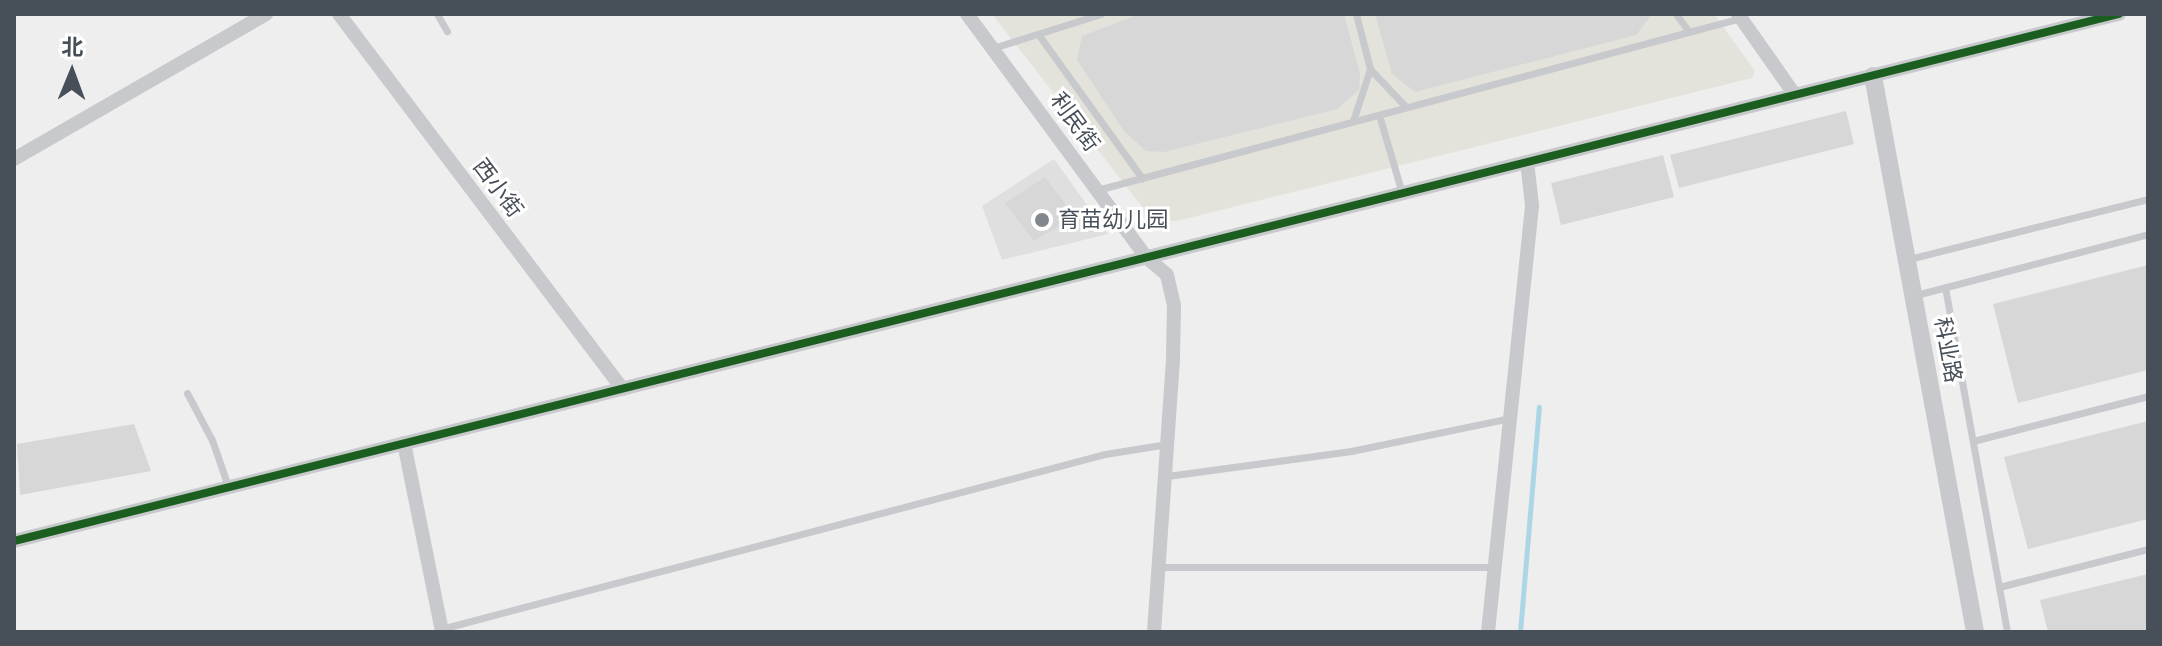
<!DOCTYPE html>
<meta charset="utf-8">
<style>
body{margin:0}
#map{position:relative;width:2162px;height:646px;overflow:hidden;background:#eee;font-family:"Work Sans","Noto Sans SC",sans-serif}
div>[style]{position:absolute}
.commercial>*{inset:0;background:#e3e2db}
.education>*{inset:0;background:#e0dfdf}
.stream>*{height:5px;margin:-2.5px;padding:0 2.5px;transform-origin:2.5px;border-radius:2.5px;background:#acd6e6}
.building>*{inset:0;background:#d7d7d8}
.service>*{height:7px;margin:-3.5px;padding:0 3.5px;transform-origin:3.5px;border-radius:3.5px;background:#c8c9cc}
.minor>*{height:14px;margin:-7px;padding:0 7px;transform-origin:7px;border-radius:7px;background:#c8c9cc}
.tertiary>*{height:18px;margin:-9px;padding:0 9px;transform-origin:9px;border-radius:9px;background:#c8c9cc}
.cycleway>*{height:8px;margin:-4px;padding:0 4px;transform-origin:4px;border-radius:4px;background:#1b5e20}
.dots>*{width:22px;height:22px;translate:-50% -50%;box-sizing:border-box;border:4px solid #fff;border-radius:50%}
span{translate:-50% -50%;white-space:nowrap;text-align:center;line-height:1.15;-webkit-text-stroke:6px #fff;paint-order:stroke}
.street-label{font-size:22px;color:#474f58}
.poi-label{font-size:22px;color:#474f58}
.left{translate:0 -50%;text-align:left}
.frame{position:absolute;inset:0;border:16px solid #474f58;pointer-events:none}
.north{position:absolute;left:32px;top:32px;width:80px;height:80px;-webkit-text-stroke:6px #fff;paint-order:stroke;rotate:1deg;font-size:22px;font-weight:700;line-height:32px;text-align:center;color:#474f58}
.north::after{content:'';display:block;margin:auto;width:28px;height:36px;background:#474f58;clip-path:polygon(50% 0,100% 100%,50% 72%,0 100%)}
</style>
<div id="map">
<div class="commercial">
<i style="clip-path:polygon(992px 14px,1714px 14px,1755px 71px,1752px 78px,1177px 221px,1158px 221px,1151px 218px)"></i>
</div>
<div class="education">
<i style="clip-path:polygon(1054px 159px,1108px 234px,1002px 260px,982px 206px)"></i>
</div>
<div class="stream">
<i style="left:1520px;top:632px;width:226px;rotate:-85.2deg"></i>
</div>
<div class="building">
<i style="clip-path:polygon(1140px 14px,1344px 14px,1360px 74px,1359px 90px,1337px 109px,1164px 152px,1146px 151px,1124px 131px,1077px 60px,1082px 36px)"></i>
<i style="clip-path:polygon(1375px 14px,1652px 14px,1636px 35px,1415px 92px,1392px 74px)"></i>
<i style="clip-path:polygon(1846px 111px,1854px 144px,1679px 188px,1670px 155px)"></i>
<i style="clip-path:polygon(1663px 155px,1674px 197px,1561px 225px,1551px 183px)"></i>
<i style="clip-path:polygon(1045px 177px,1075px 217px,1034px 241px,1005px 203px)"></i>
<i style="clip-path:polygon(2148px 265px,2148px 370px,2018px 403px,1993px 304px)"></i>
<i style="clip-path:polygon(2148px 421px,2148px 519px,2028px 549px,2004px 457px)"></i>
<i style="clip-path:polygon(134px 424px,151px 471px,20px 495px,17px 444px)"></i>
<i style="clip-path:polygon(2148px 574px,2148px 632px,2048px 632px,2040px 600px)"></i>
</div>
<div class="service">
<i style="left:437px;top:14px;width:20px;rotate:60deg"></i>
<i style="left:1356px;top:14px;width:57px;rotate:75.7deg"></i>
<i style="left:1370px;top:69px;width:52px;rotate:46.5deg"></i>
<i style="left:1676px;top:14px;width:22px;rotate:54deg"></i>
<i style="left:1038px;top:34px;width:178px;rotate:54.2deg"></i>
<i style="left:993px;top:48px;width:113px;rotate:-17.5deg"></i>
<i style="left:1379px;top:115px;width:81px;rotate:73.6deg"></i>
<i style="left:1353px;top:121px;width:55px;rotate:-71.9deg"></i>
<i style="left:1097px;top:190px;width:667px;rotate:-14.95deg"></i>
<i style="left:1909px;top:259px;width:246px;rotate:-14.1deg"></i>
<i style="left:1945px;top:287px;width:351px;rotate:79.8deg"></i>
<i style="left:1916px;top:295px;width:240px;rotate:-14.7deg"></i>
<i style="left:187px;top:393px;width:53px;rotate:62deg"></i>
<i style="left:212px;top:440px;width:49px;rotate:70.8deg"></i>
<i style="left:1973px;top:441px;width:181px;rotate:-14.4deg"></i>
<i style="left:1167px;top:476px;width:186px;rotate:-7.7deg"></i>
<i style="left:1351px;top:451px;width:162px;rotate:-11.7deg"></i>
<i style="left:1162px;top:567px;width:333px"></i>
<i style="left:1999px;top:587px;width:154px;rotate:-14.3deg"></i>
<i style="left:441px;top:629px;width:687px;rotate:-14.76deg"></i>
<i style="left:1105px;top:454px;width:63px;rotate:-9.2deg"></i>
</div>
<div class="minor">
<i style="left:339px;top:14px;width:470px;rotate:52.9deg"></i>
<i style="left:967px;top:14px;width:303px;rotate:53.6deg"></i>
<i style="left:1147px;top:258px;width:26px;rotate:40deg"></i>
<i style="left:1167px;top:275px;width:32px;rotate:77deg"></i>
<i style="left:1174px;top:306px;width:54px;rotate:91.1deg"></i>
<i style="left:1173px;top:360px;width:273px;rotate:94deg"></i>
<i style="left:1738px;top:14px;width:99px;rotate:54.9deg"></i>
<i style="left:14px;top:159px;width:291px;rotate:-29.9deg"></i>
<i style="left:404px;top:443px;width:193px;rotate:78.6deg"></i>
<i style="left:14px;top:541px;width:2170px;rotate:-14.06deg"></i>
<i style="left:1488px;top:632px;width:429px;rotate:-84.1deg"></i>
<i style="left:1532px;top:205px;width:43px;rotate:-96.6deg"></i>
</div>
<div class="tertiary">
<i style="left:1873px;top:76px;width:565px;rotate:79.6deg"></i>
</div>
<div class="cycleway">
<i style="left:14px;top:541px;width:2170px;rotate:-14.06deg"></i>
</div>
<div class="dots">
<i style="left:1042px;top:220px;background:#81878c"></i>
</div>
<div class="street-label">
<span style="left:1075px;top:122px;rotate:54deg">利民街</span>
<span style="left:498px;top:188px;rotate:53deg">西小街</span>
<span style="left:1948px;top:350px;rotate:80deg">科业路</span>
</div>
<div class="poi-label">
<span class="left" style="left:1058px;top:220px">育苗幼儿园</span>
</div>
<div class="frame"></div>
<div class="north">北</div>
</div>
